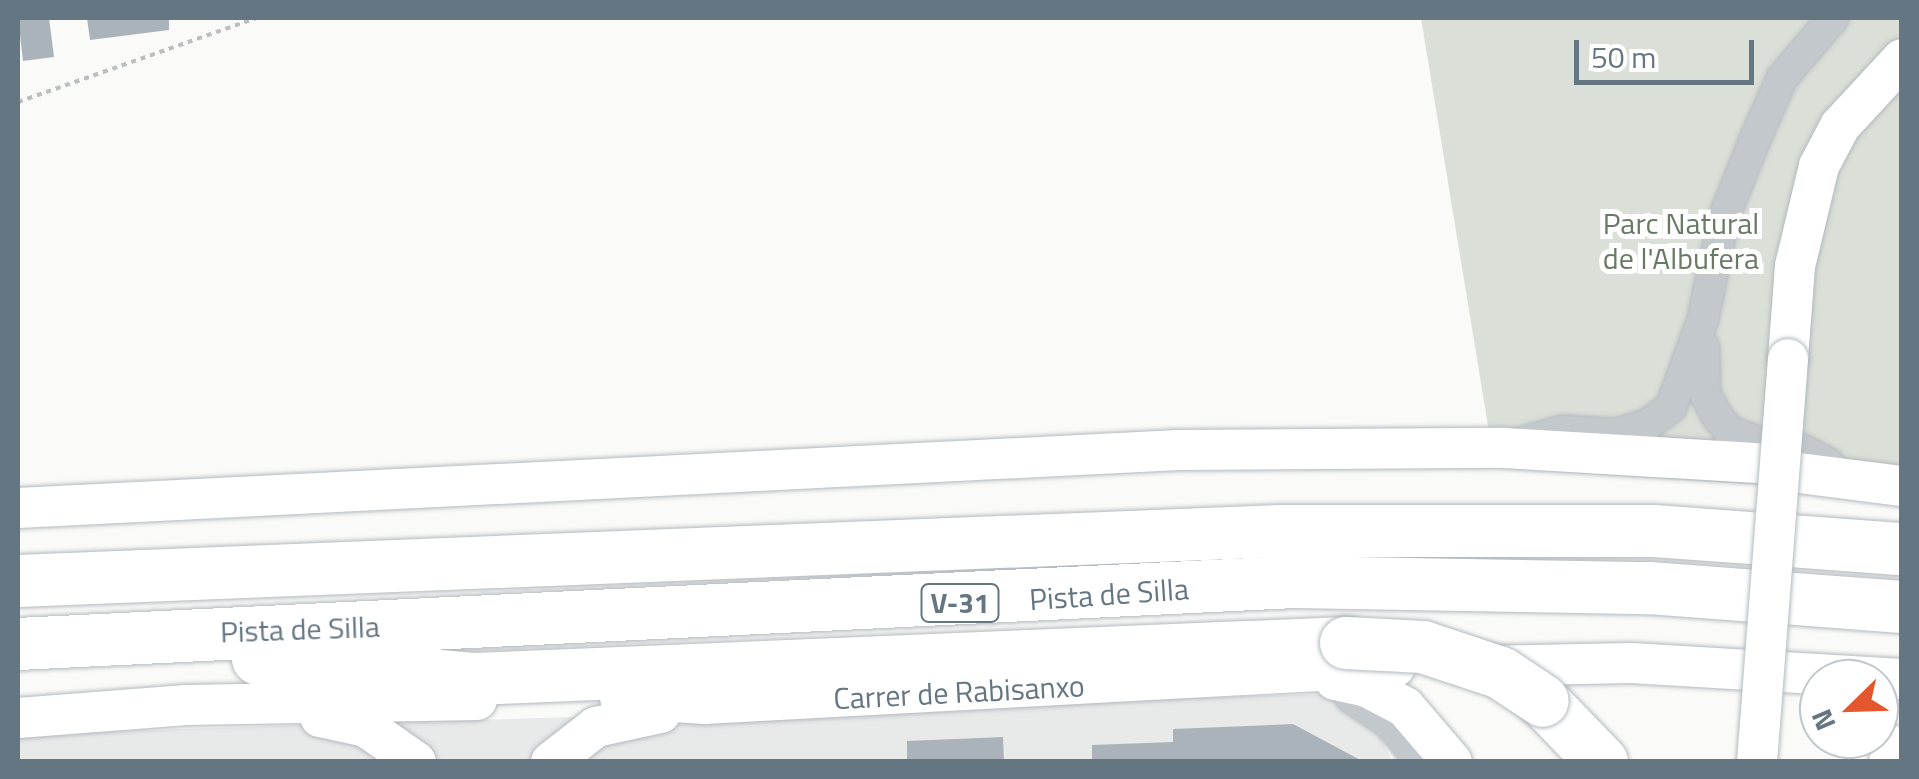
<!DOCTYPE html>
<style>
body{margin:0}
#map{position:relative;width:1919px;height:779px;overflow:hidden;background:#fafaf8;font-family:"Titillium Web",sans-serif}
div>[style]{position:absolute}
.built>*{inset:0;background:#e8e9e9}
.green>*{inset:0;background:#dadfd7}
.building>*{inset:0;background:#aab3b9}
.path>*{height:4px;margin-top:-2px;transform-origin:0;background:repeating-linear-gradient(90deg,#bbbfc2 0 5px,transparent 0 10px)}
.roads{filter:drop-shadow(0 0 2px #b3babf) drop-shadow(0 0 2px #b3babf)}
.street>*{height:30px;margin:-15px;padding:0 15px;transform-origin:15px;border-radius:15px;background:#c3c8cc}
.secondary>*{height:40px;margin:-20px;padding:0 20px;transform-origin:20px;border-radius:20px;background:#fff}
.highway>*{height:52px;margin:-26px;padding:0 26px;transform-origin:26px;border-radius:26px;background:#fff}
.bridges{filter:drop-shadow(0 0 2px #b3babf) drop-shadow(0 0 2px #b3babf)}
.secondary-bridge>*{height:40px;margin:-20px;padding:0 20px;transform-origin:20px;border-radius:20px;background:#fff}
.highway-bridge>*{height:52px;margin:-26px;padding:0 26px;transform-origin:26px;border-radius:26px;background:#fff}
span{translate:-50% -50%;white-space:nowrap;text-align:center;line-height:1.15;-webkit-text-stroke:10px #fff;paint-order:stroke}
.shield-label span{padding:2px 8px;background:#fff;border:2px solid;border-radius:8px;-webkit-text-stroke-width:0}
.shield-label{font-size:28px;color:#657683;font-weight:700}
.park-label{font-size:30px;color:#687a64}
.street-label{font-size:30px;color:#657683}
.frame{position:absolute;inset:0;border:20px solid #657683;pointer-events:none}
.north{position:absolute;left:1799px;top:659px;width:100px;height:100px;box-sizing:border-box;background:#fff;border:2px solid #c1c8cd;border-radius:50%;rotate:247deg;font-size:28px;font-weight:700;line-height:40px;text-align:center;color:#657683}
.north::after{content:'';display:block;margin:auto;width:35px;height:45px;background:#e4572e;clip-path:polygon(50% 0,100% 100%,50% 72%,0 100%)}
.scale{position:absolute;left:1574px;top:40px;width:180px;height:45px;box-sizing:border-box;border:5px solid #657683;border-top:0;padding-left:12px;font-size:30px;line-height:35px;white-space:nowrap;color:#657683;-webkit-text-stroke:8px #fff;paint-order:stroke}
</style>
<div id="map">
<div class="built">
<i style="clip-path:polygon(1328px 694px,1376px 728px,1392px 761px,18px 762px,18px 734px)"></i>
</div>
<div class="green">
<i style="clip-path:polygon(1421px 18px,1901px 18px,1901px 494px,1495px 468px)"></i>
</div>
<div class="building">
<i style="clip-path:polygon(18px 18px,49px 18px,54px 57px,23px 61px)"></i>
<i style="clip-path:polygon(87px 18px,169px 18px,169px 30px,90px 40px)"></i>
<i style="clip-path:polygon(1293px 724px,1364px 762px,1092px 762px,1092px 745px,1173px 742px,1173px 729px)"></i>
<i style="clip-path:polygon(1003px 737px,1004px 762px,907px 762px,907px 741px)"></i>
</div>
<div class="path">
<i style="left:18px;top:102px;width:253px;rotate:-19.4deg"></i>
</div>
<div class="roads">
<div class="street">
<i style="left:1704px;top:347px;width:47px;rotate:88.8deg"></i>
<i style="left:1705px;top:394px;width:25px;rotate:61deg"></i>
<i style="left:1717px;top:416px;width:19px;rotate:51deg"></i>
<i style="left:1729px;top:431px;width:33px;rotate:21deg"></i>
<i style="left:1521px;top:443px;width:43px;rotate:-16.3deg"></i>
<i style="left:1562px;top:431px;width:54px;rotate:3.2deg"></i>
<i style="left:1616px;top:434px;width:34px;rotate:-17deg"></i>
<i style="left:1648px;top:424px;width:29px;rotate:-36deg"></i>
<i style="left:1671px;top:407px;width:94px;rotate:-70deg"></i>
<i style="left:1703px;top:319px;width:104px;rotate:-78.4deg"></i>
<i style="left:1724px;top:217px;width:86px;rotate:-68.2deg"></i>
<i style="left:1756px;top:137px;width:64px;rotate:-66.2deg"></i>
<i style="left:1782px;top:78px;width:79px;rotate:-49.6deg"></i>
<i style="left:1801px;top:449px;width:32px;rotate:28deg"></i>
<i style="left:1350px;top:697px;width:47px;rotate:33.7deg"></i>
<i style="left:1389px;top:723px;width:50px;rotate:51.5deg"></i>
</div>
<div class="secondary">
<i style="left:1788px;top:359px;width:93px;rotate:-85.7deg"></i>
<i style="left:1795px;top:266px;width:103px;rotate:-76.5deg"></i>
<i style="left:1819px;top:166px;width:45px;rotate:-62.3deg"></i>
<i style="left:1840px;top:126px;width:91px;rotate:-47.2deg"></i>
<i style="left:1799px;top:473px;width:104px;rotate:7.2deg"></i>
<i style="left:18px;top:508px;width:1162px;rotate:-2.86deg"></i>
<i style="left:1179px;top:450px;width:325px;rotate:-0.4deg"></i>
<i style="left:1504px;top:448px;width:255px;rotate:3.4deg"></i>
<i style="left:1483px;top:666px;width:148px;rotate:-1.2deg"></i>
<i style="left:1631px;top:663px;width:271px;rotate:3.4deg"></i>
<i style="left:1335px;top:680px;width:33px;rotate:12deg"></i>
<i style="left:1367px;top:687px;width:43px;rotate:27.8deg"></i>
<i style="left:1405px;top:707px;width:72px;rotate:49.5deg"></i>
<i style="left:620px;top:698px;width:84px;rotate:4.1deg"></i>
<i style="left:704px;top:704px;width:692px;rotate:-3.07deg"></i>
<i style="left:320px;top:717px;width:47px;rotate:12.3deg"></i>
<i style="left:366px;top:727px;width:61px;rotate:35deg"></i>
<i style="left:18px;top:718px;width:169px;rotate:-4.4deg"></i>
<i style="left:186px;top:705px;width:291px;rotate:-1deg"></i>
<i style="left:551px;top:762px;width:57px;rotate:-37.9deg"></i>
<i style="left:596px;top:727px;width:66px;rotate:-12.2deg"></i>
<i style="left:1889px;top:762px;width:21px;rotate:-51deg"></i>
</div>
<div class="highway">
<i style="left:18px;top:581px;width:1264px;rotate:-2.27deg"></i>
<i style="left:1281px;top:531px;width:373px"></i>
<i style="left:1654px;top:531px;width:249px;rotate:4.2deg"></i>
<i style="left:18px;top:644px;width:1280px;rotate:-2.78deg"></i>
<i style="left:1296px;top:582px;width:353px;rotate:1deg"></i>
<i style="left:1649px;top:588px;width:254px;rotate:4.3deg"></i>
<i style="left:258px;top:659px;width:218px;rotate:5.3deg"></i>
<i style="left:475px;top:679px;width:872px;rotate:-2.37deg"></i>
<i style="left:1543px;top:701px;width:85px;rotate:46deg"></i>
</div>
</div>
<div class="bridges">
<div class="secondary-bridge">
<i style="left:1757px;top:762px;width:404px;rotate:-85.6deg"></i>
</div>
<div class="highway-bridge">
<i style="left:1346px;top:643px;width:77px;rotate:3deg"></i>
<i style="left:1423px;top:647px;width:82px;rotate:18.4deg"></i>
<i style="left:1501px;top:673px;width:50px;rotate:33.7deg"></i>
</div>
</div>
<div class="shield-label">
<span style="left:960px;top:603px">V-31</span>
</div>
<div class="park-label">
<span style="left:1681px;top:240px">Parc Natural<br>de l'Albufera</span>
</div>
<div class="street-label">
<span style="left:1109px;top:594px;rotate:-4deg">Pista de Silla</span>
<span style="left:300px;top:629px;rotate:-2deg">Pista de Silla</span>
<span style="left:959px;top:692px;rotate:-3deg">Carrer de Rabisanxo</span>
</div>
<div class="frame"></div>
<div class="north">N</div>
<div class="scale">50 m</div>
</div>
